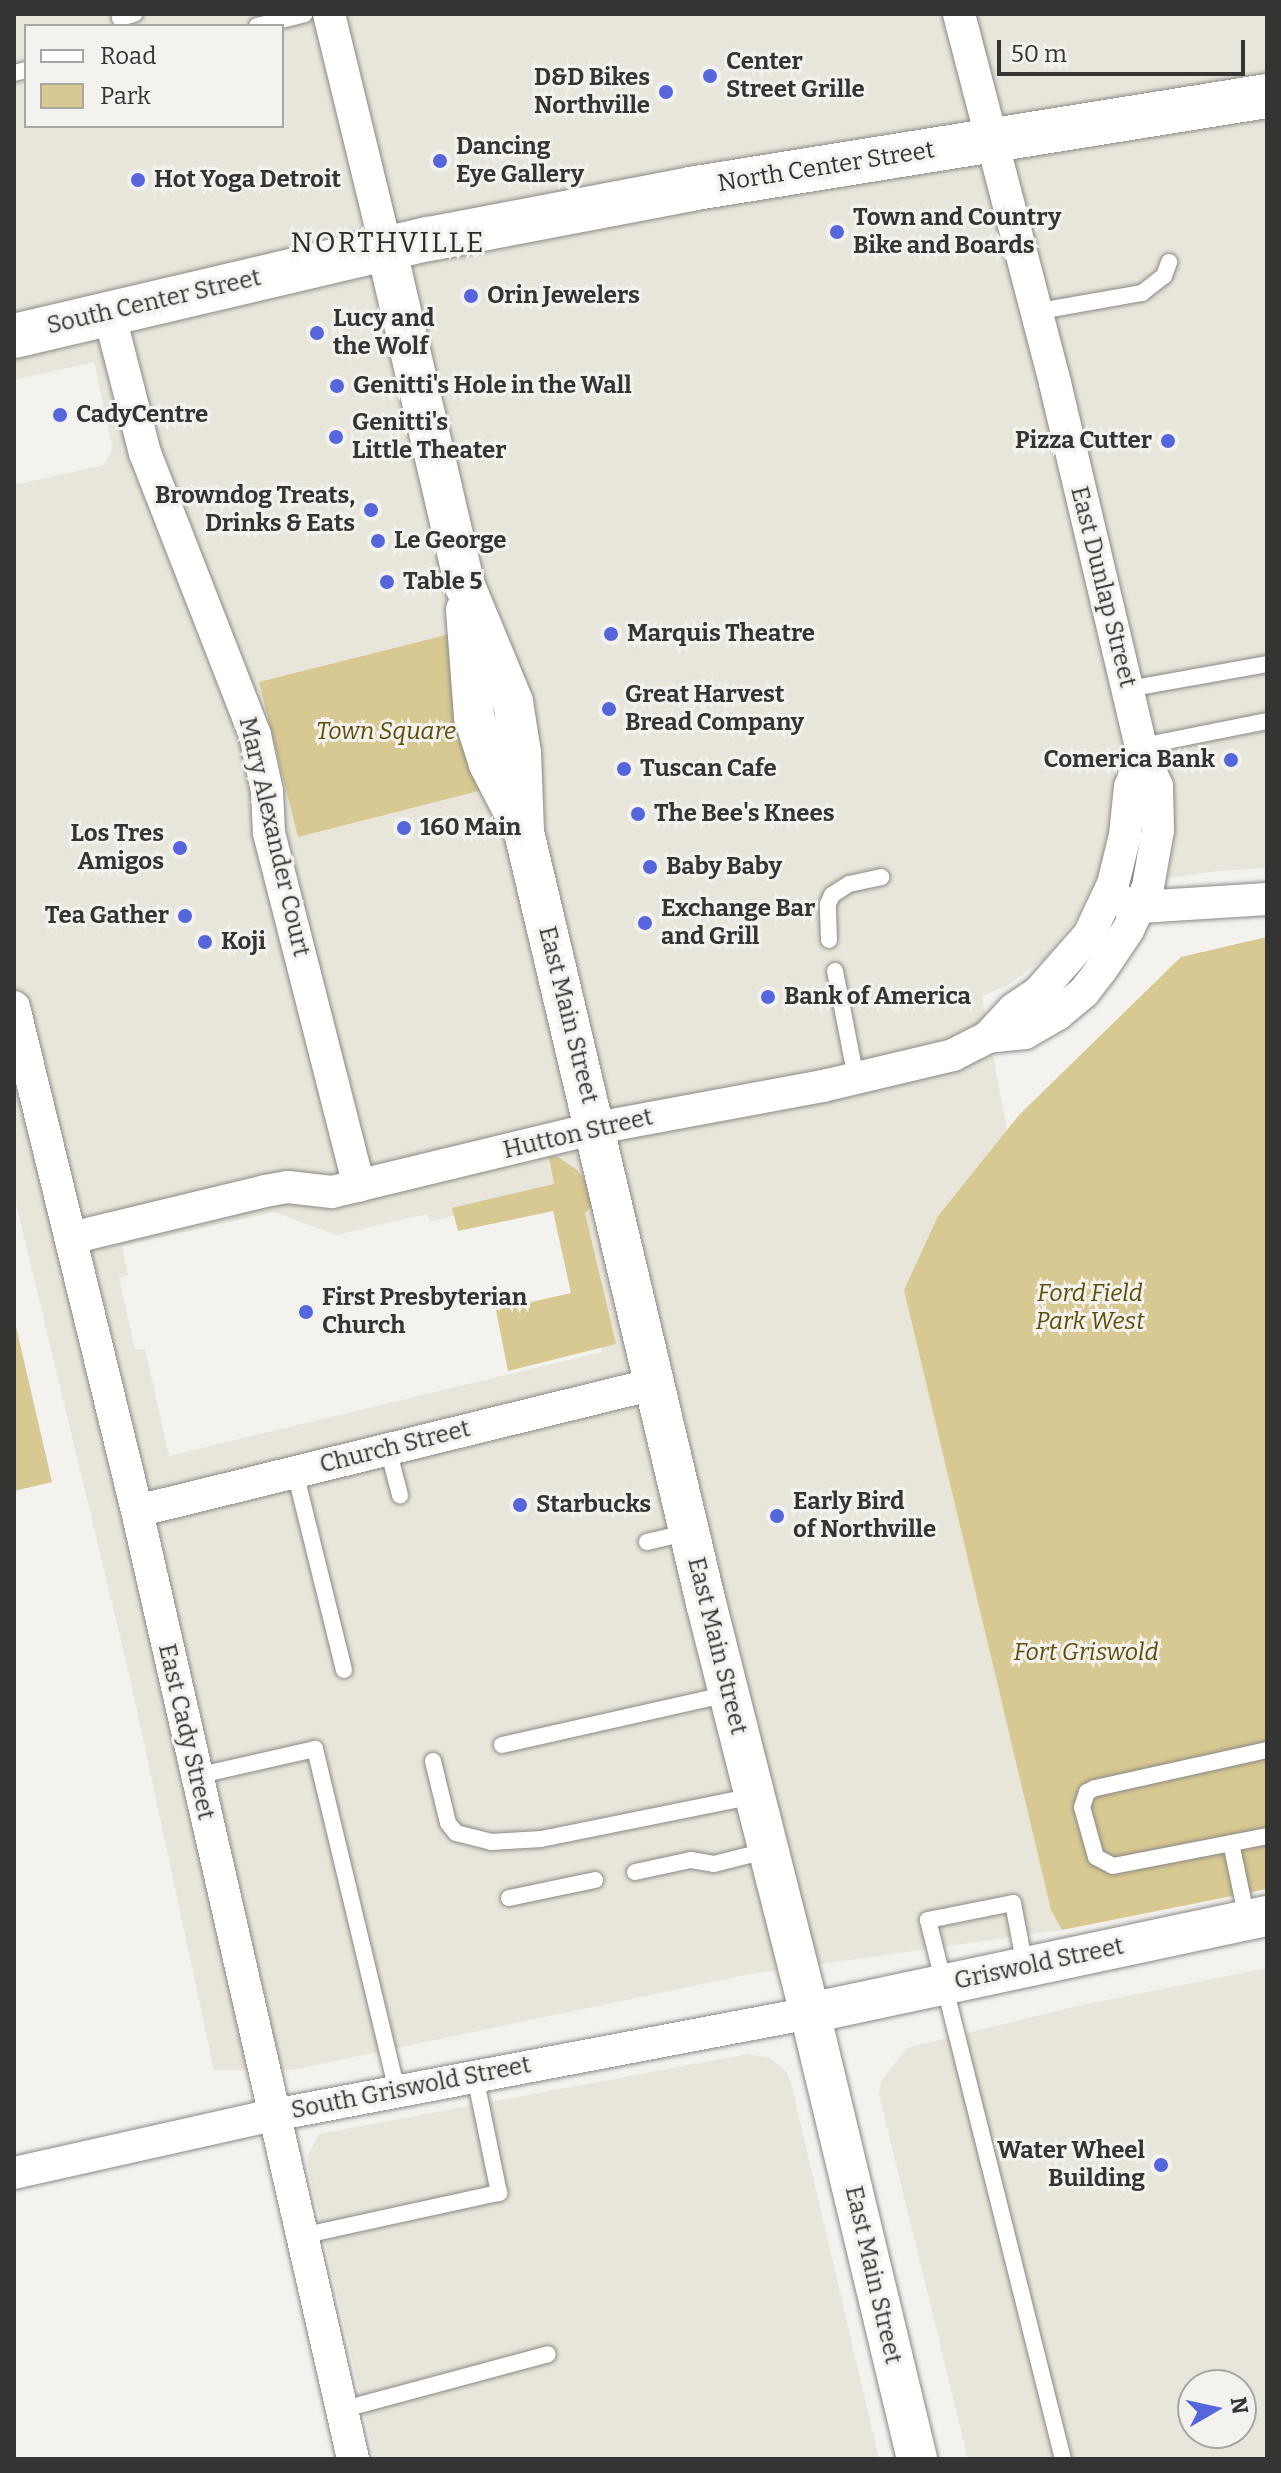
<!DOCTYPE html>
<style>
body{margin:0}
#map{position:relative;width:1281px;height:2473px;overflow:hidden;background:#f3f2ee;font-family:Bitter,serif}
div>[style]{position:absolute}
.built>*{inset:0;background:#e8e5da}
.green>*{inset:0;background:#d8c892}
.roads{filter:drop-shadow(0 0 2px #898884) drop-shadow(0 0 2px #898884)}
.service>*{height:16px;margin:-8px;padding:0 8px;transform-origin:8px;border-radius:8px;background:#fff}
.minor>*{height:32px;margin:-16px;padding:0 16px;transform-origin:16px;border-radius:16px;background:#fff}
.tertiary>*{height:40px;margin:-20px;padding:0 20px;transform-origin:20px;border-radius:20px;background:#fff}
.secondary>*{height:44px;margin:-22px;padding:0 22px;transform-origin:22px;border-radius:22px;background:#fff}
.dots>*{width:22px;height:22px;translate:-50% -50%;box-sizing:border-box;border:4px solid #f3f2ee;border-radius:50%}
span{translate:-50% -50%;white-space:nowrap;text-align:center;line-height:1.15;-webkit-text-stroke:6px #f3f2ee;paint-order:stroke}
.poi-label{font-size:24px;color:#343433;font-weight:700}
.left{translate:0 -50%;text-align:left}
.right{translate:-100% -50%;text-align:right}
.street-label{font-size:24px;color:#343433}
.park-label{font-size:24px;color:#5f4e08;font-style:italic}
.quarter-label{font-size:28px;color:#2d2c29;letter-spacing:2px}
.frame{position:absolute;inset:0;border:16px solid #343433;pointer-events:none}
.legend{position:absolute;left:24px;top:24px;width:260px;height:104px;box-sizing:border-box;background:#f3f2ee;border:2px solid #a7a6a3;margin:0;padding:10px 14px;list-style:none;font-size:24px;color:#343433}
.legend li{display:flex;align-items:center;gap:16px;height:40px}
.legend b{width:40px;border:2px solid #a7a6a3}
.north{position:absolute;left:1177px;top:2369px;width:80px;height:80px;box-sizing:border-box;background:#f3f2ee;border:2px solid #a7a6a3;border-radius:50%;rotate:81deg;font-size:22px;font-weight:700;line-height:32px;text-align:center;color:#343433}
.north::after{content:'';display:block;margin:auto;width:28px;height:36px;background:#5566dc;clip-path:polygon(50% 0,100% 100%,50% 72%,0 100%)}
.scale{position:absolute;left:997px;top:40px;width:248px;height:36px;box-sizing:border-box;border:4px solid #343433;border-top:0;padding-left:10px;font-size:24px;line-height:28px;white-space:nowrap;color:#343433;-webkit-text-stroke:6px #f3f2ee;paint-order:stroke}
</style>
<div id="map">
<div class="built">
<i style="clip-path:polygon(evenodd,14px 14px,1267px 14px,1267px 868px,1218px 871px,1091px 889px,1075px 920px,1045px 958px,1010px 984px,982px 996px,1007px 1130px,938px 1216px,904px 1290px,1051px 1910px,1062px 1930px,750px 1974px,292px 2070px,214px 2070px,130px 1678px,14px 1195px,14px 485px,104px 465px,113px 449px,94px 362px,14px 380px,14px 14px,26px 26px,282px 26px,282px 126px,26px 126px,26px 26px,14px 14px,563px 1187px,602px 1352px,169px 1456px,145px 1349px,135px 1350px,119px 1278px,128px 1275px,122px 1246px,274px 1212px,336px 1235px,427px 1214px,430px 1222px,563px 1187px)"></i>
<i style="clip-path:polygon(evenodd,1267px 1968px,1267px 2459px,968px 2459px,879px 2094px,881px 2081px,907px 2048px,1077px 2006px,1267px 1968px,1193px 2385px,1241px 2385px,1241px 2433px,1193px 2433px,1193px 2385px)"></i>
<i style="clip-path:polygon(748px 2054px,770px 2058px,786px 2071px,791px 2083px,879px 2459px,375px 2459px,308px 2167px,307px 2157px,319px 2134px)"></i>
</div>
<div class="green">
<i style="clip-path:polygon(454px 633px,494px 787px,298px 837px,259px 682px)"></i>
<i style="clip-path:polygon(1267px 937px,1267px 1889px,1062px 1930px,1051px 1910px,904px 1290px,938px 1216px,1019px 1115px,1181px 957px)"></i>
<i style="clip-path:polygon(549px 1156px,558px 1157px,577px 1170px,594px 1192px,593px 1205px,585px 1213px,616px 1344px,508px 1371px,496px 1310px,571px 1293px,553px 1211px,458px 1231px,452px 1208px,554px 1184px)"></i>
<i style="clip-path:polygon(14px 1318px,52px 1482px,14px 1491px)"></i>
</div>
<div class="roads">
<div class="service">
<i style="left:120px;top:18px;width:15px;rotate:-16deg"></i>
<i style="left:257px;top:26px;width:49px;rotate:-14deg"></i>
<i style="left:14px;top:73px;width:12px;rotate:-14deg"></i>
<i style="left:1034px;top:312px;width:110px;rotate:-10deg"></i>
<i style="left:1142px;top:293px;width:28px;rotate:-38deg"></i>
<i style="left:1164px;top:276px;width:15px;rotate:-70deg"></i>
<i style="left:1128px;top:689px;width:141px;rotate:-10.2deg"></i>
<i style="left:1142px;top:746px;width:127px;rotate:-11.3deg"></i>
<i style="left:829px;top:940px;width:36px;rotate:-92deg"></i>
<i style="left:828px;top:904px;width:10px;rotate:-66deg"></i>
<i style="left:832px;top:895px;width:20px;rotate:-33deg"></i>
<i style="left:849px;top:884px;width:33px;rotate:-12deg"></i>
<i style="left:835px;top:971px;width:109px;rotate:78.9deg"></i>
<i style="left:388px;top:1449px;width:48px;rotate:75.4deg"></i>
<i style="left:295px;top:1472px;width:204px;rotate:76.1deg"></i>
<i style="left:647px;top:1542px;width:43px;rotate:-13.4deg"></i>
<i style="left:502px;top:1745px;width:233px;rotate:-12.7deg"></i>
<i style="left:1267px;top:1750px;width:176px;rotate:167.5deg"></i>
<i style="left:1095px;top:1788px;width:9px;rotate:153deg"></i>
<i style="left:1087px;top:1792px;width:16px;rotate:108deg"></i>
<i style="left:1082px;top:1807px;width:52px;rotate:74.4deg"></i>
<i style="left:1096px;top:1857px;width:19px;rotate:28deg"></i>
<i style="left:1113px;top:1866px;width:157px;rotate:-11deg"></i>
<i style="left:433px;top:1761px;width:64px;rotate:76.4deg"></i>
<i style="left:448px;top:1823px;width:13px;rotate:51deg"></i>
<i style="left:456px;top:1833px;width:36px;rotate:14deg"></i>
<i style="left:491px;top:1842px;width:50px;rotate:-3.4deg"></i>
<i style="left:541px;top:1839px;width:218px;rotate:-11.4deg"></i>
<i style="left:196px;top:1776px;width:122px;rotate:-12.8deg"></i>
<i style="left:315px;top:1749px;width:352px;rotate:76.5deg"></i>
<i style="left:1231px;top:1843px;width:78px;rotate:78.1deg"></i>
<i style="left:635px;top:1872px;width:57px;rotate:-12.1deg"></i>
<i style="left:691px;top:1860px;width:23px;rotate:10deg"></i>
<i style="left:714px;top:1864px;width:57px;rotate:-14.3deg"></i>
<i style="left:509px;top:1898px;width:88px;rotate:-11.8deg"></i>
<i style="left:1025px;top:1966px;width:64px;rotate:-100.8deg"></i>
<i style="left:1013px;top:1903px;width:87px;rotate:168.7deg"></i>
<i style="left:928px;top:1920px;width:556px;rotate:75.94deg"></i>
<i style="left:301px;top:2236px;width:203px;rotate:-12.3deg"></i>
<i style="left:499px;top:2193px;width:119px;rotate:-101.6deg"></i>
<i style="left:341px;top:2410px;width:214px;rotate:-15.1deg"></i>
</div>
<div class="minor">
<i style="left:329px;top:14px;width:240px;rotate:76.3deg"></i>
<i style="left:959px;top:14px;width:381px;rotate:75.4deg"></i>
<i style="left:1055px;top:383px;width:382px;rotate:76.7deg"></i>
<i style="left:1143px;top:755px;width:34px;rotate:66deg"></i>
<i style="left:1157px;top:786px;width:44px;rotate:88.7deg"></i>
<i style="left:1158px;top:830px;width:58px;rotate:100deg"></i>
<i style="left:1148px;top:887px;width:47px;rotate:114.9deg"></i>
<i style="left:1128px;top:930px;width:48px;rotate:124deg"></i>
<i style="left:1101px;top:970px;width:28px;rotate:128deg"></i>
<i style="left:1084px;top:992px;width:34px;rotate:140deg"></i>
<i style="left:1058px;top:1014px;width:38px;rotate:150deg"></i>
<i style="left:1025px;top:1033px;width:37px;rotate:174deg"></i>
<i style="left:109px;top:313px;width:145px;rotate:75.6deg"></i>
<i style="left:145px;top:453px;width:303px;rotate:68.7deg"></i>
<i style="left:255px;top:735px;width:57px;rotate:77.9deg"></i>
<i style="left:267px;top:791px;width:42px;rotate:87.3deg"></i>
<i style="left:269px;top:833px;width:364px;rotate:75.7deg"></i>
<i style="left:1123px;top:902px;width:18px;rotate:16deg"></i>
<i style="left:1140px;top:907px;width:127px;rotate:-3.6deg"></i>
<i style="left:14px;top:1007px;width:519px;rotate:76.29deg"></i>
<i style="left:137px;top:1511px;width:972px;rotate:77.16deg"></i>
<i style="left:71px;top:1238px;width:200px;rotate:-13.6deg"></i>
<i style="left:265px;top:1191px;width:23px;rotate:-10deg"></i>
<i style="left:288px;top:1187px;width:44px;rotate:6.5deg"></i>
<i style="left:332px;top:1192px;width:272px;rotate:-13.6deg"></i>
<i style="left:596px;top:1128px;width:231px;rotate:-10.5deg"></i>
<i style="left:823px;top:1086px;width:134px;rotate:-13.4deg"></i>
<i style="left:953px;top:1055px;width:39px;rotate:-27deg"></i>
<i style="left:988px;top:1037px;width:38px;rotate:-47deg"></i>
<i style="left:1014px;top:1009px;width:29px;rotate:-34deg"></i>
<i style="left:1038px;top:993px;width:77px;rotate:-48.7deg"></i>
<i style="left:1089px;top:935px;width:56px;rotate:-64.8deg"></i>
<i style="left:1113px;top:884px;width:50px;rotate:-76.2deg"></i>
<i style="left:1125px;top:835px;width:48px;rotate:-84.1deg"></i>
<i style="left:1130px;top:787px;width:35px;rotate:-68deg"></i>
<i style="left:137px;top:1511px;width:532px;rotate:-13.8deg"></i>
<i style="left:14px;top:2173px;width:266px;rotate:-12.6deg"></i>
<i style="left:274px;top:2115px;width:546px;rotate:-10.77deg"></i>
</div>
<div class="tertiary">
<i style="left:386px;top:247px;width:348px;rotate:76.9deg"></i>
<i style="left:465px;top:586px;width:126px;rotate:67.5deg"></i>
<i style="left:513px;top:702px;width:52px;rotate:81.1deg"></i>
<i style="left:521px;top:753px;width:79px;rotate:87.8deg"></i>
<i style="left:524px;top:832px;width:792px;rotate:76.72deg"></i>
<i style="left:706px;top:1603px;width:423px;rotate:75.8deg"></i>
<i style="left:810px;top:2013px;width:459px;rotate:76.5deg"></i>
<i style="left:466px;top:610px;width:107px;rotate:85.7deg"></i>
<i style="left:474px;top:717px;width:49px;rotate:72.3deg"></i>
<i style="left:489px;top:764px;width:63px;rotate:62.6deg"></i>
<i style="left:810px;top:2013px;width:467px;rotate:-12deg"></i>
</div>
<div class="secondary">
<i style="left:14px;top:336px;width:426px;rotate:-13.2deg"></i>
<i style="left:429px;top:239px;width:266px;rotate:-10.8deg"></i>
<i style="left:690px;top:189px;width:584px;rotate:-9.16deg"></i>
</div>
</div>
<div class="dots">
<i style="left:710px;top:76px;background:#5566dc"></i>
<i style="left:666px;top:92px;background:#5566dc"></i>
<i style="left:440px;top:161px;background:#5566dc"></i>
<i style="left:138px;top:180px;background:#5566dc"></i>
<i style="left:837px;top:232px;background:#5566dc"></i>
<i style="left:471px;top:296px;background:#5566dc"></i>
<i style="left:317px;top:333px;background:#5566dc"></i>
<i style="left:337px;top:386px;background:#5566dc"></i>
<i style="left:60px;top:415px;background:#5566dc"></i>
<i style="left:336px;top:437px;background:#5566dc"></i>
<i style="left:1168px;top:441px;background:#5566dc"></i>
<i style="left:371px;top:510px;background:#5566dc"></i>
<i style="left:378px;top:541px;background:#5566dc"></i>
<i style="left:387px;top:582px;background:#5566dc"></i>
<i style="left:611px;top:634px;background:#5566dc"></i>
<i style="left:609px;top:709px;background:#5566dc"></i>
<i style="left:1231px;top:760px;background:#5566dc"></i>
<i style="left:624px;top:769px;background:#5566dc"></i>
<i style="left:638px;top:814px;background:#5566dc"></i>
<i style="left:404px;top:828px;background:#5566dc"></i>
<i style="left:180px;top:848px;background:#5566dc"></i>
<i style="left:650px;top:867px;background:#5566dc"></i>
<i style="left:185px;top:916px;background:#5566dc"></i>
<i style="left:645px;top:923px;background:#5566dc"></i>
<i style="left:205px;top:942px;background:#5566dc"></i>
<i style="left:768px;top:997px;background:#5566dc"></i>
<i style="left:306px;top:1312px;background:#5566dc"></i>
<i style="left:520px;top:1505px;background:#5566dc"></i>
<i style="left:777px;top:1516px;background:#5566dc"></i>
<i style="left:1161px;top:2165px;background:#5566dc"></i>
</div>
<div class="poi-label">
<span class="left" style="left:726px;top:76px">Center<br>Street Grille</span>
<span class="right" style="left:650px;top:92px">D&amp;D Bikes<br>Northville</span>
<span class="left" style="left:456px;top:161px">Dancing<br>Eye Gallery</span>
<span class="left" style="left:154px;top:180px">Hot Yoga Detroit</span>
<span class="left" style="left:853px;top:232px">Town and Country<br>Bike and Boards</span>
<span class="left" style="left:487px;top:296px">Orin Jewelers</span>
<span class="left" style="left:333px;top:333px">Lucy and<br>the Wolf</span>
<span class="left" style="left:353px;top:386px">Genitti's Hole in the Wall</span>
<span class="left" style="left:76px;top:415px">CadyCentre</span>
<span class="left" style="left:352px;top:437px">Genitti's<br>Little Theater</span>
<span class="right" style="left:1152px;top:441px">Pizza Cutter</span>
<span class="right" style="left:355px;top:510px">Browndog Treats,<br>Drinks &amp; Eats</span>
<span class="left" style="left:394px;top:541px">Le George</span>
<span class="left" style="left:403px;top:582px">Table 5</span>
<span class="left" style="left:627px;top:634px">Marquis Theatre</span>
<span class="left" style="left:625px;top:709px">Great Harvest<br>Bread Company</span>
<span class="right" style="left:1215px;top:760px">Comerica Bank</span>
<span class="left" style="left:640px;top:769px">Tuscan Cafe</span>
<span class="left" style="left:654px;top:814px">The Bee's Knees</span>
<span class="left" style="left:420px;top:828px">160 Main</span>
<span class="right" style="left:164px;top:848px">Los Tres<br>Amigos</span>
<span class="left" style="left:666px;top:867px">Baby Baby</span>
<span class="left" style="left:661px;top:923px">Exchange Bar<br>and Grill</span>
<span class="right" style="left:169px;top:916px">Tea Gather</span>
<span class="left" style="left:221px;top:942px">Koji</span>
<span class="left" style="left:784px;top:997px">Bank of America</span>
<span class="left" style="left:322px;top:1312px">First Presbyterian<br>Church</span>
<span class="left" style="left:793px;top:1516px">Early Bird<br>of Northville</span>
<span class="left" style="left:536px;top:1505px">Starbucks</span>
<span class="right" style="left:1145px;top:2165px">Water Wheel<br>Building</span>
</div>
<div class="street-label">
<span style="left:826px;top:167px;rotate:-9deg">North Center Street</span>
<span style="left:154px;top:302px;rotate:-13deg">South Center Street</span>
<span style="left:1103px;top:587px;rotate:76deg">East Dunlap Street</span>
<span style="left:274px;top:837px;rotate:77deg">Mary Alexander Court</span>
<span style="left:568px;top:1015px;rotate:76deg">East Main Street</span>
<span style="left:578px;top:1134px;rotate:-13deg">Hutton Street</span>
<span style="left:395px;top:1447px;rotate:-14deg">Church Street</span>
<span style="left:717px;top:1646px;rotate:76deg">East Main Street</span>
<span style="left:186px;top:1732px;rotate:77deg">East Cady Street</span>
<span style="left:1039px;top:1964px;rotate:-12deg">Griswold Street</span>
<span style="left:411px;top:2088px;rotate:-11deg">South Griswold Street</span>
<span style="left:873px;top:2275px;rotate:77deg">East Main Street</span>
</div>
<div class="park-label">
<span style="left:386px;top:732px">Town Square</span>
<span style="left:1090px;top:1308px">Ford Field<br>Park West</span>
<span style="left:1086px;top:1653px">Fort Griswold</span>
</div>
<div class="quarter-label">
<span style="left:388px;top:243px">NORTHVILLE</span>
</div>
<div class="frame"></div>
<ul class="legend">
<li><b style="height:10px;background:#fff"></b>Road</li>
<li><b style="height:22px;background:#d8c892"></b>Park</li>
</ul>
<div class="north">N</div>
<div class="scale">50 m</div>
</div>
